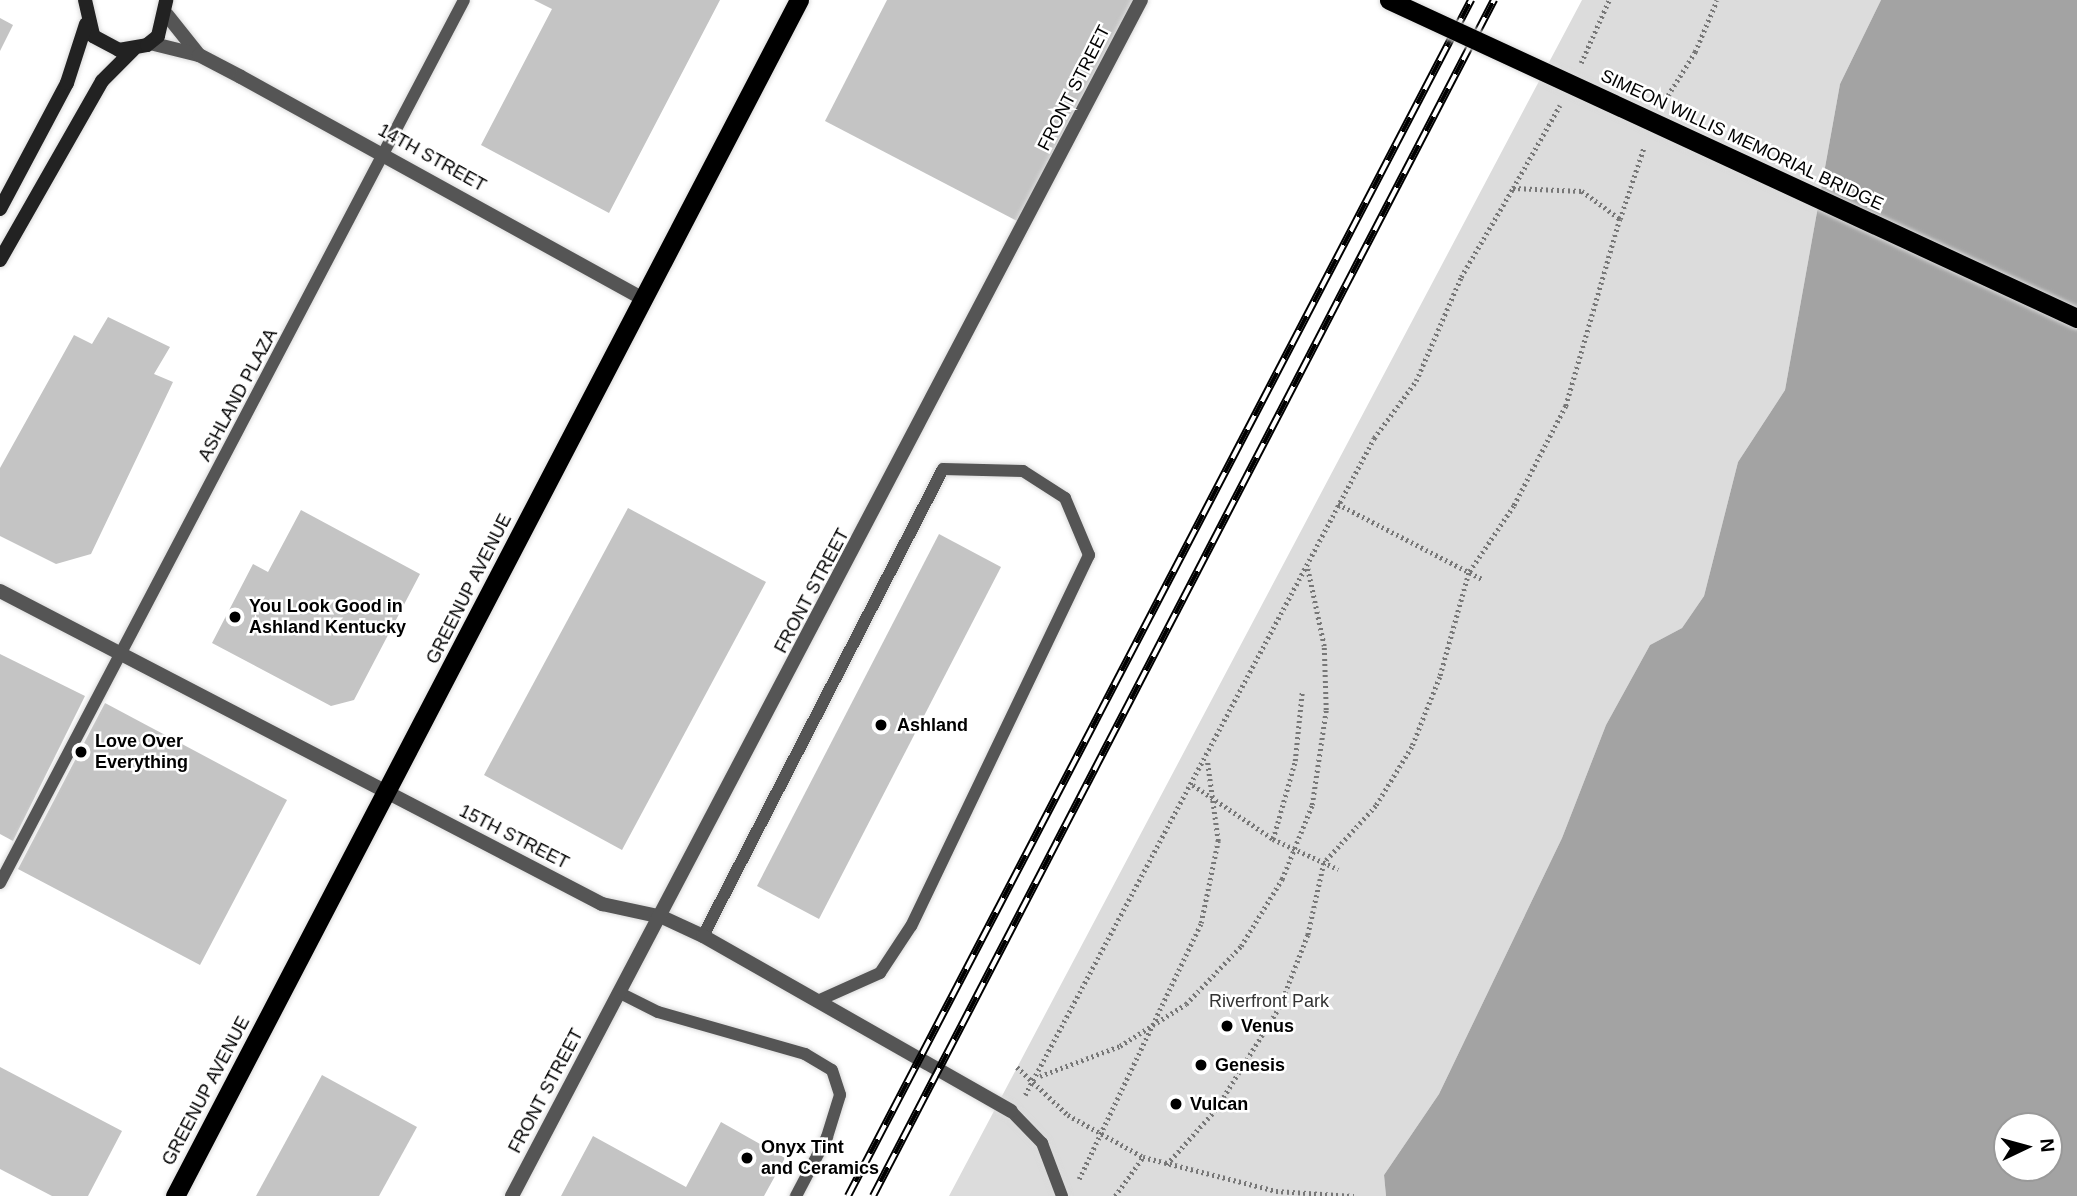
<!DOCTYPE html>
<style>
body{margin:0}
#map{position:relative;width:2077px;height:1196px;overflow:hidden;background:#fff;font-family:Arial,sans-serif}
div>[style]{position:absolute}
.green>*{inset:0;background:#dcdcdc}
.water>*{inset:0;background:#a3a3a3}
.building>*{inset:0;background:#c4c4c4}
.path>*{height:4.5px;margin-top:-2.25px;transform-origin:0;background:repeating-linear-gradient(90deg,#777 0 2px,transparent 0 5.5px)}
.roads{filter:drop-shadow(0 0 2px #dbdbdb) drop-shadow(0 0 2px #dbdbdb)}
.service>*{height:12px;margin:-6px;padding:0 6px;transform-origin:6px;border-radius:6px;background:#555}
.minor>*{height:14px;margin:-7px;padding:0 7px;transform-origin:7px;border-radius:7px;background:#555}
.secondary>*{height:14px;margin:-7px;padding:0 7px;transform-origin:7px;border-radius:7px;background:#222}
.trunk>*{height:19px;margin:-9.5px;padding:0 9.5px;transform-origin:9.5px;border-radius:9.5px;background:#000}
.rail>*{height:8px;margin-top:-4px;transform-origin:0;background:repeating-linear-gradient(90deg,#fff 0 16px,#000 0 32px);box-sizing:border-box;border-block:2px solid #000}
.bridges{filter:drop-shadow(0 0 2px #dbdbdb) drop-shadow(0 0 2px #dbdbdb)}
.trunk-bridge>*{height:19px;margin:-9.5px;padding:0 9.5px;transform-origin:9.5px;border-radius:9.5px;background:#000}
.dots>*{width:19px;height:19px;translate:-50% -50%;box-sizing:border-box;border:4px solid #fff;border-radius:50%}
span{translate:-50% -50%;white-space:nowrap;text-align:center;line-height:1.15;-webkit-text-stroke:5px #fff;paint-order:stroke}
.street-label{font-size:18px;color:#000}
.poi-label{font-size:18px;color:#000;font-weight:700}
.left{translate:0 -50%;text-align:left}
.park-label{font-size:18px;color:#333}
.north{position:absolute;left:1993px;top:1112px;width:70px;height:70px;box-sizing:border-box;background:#fff;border:2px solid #999;border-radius:50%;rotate:85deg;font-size:19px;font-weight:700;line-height:28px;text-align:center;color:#000}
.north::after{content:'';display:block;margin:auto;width:24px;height:32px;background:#000;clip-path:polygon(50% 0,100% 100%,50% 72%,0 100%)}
</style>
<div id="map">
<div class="green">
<i style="clip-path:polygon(1582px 0,1881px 0,1840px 84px,1785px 390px,1738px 462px,1704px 596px,1682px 628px,1650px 645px,1606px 725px,1562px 838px,1439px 1094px,1384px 1175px,1386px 1196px,949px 1196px)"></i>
</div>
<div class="water">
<i style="clip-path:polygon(evenodd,1881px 0,2077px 0,2077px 1196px,1386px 1196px,1384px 1175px,1439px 1094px,1562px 838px,1606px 725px,1650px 645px,1682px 628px,1704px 596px,1738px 462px,1785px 390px,1840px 84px,1881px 0,2007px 1126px,2049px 1126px,2049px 1168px,2007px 1168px,2007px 1126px)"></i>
</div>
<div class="building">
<i style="clip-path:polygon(534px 0,720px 0,609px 213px,481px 145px,552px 9px)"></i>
<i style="clip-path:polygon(887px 0,1138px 0,1023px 224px,825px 121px)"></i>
<i style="clip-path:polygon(0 18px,13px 25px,0 51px)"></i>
<i style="clip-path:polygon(108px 317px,170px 347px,154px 374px,173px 382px,91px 554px,56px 564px,0 536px,0 468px,74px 335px,92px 344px)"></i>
<i style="clip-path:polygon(628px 508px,766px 582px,622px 850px,484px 775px)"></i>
<i style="clip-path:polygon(301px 510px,420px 574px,354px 700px,331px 706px,212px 643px,253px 564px,268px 572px)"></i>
<i style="clip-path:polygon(939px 534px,1001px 567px,819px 919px,757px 886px)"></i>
<i style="clip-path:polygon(0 654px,85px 696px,13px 841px,0 834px)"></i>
<i style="clip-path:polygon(105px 703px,287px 800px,200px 965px,18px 869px)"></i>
<i style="clip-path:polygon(0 1067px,122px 1131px,88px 1196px,52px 1196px,0 1169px)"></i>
<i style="clip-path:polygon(322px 1075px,417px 1127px,379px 1196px,256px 1196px)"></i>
<i style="clip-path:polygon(721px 1122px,785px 1158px,764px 1196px,561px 1196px,593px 1136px,686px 1187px)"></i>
</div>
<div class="path">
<i style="left:1581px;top:63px;width:69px;rotate:-66deg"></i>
<i style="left:1665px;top:100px;width:57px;rotate:-58deg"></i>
<i style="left:1695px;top:52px;width:56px;rotate:-67.1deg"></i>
<i style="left:1513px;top:188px;width:95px;rotate:-60.5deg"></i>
<i style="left:1620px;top:219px;width:76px;rotate:-71.6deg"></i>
<i style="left:1338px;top:504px;width:162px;rotate:27.5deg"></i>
<i style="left:1193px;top:785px;width:97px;rotate:34deg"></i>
<i style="left:1273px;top:839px;width:72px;rotate:24.8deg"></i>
<i style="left:1273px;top:839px;width:81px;rotate:-74.2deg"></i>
<i style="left:1295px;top:761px;width:69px;rotate:-84.2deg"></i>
<i style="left:1017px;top:1067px;width:70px;rotate:43.3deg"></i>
<i style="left:1068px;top:1115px;width:86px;rotate:29.2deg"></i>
<i style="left:1143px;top:1157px;width:137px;rotate:14.3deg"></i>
<i style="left:1276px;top:1191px;width:78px;rotate:3.7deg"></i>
<i style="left:1040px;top:1076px;width:85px;rotate:-20.6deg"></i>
<i style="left:1120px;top:1046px;width:78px;rotate:-32.5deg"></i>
<i style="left:1186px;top:1004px;width:80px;rotate:-46.5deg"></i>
<i style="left:1241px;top:946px;width:79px;rotate:-58.5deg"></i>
<i style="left:1282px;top:879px;width:80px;rotate:-67.9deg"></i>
<i style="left:1312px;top:805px;width:96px;rotate:-81.6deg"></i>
<i style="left:1326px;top:710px;width:64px;rotate:-91.8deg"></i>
<i style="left:1324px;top:646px;width:82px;rotate:-102deg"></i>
<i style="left:1025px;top:1095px;width:744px;rotate:-62.02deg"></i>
<i style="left:1374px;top:438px;width:71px;rotate:-53.6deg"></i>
<i style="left:1416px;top:381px;width:113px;rotate:-66.6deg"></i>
<i style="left:1461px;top:277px;width:103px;rotate:-59.7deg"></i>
<i style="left:1513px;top:188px;width:69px;rotate:2.5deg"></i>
<i style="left:1582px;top:191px;width:47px;rotate:36.4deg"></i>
<i style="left:1620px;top:219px;width:195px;rotate:106.1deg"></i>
<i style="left:1566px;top:406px;width:113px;rotate:117.5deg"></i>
<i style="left:1514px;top:506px;width:81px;rotate:123.9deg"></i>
<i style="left:1469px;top:573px;width:108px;rotate:105.6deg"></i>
<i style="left:1440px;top:677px;width:75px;rotate:111.8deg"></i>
<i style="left:1412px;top:747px;width:69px;rotate:121.4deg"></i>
<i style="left:1376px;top:806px;width:77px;rotate:132.4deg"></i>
<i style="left:1324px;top:863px;width:74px;rotate:102.5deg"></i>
<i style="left:1308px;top:935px;width:77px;rotate:111.3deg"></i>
<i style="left:1280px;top:1007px;width:121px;rotate:121.9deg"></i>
<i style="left:1216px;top:1110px;width:75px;rotate:131.8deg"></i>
<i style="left:1079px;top:1179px;width:284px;rotate:-64.5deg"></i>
<i style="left:1201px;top:923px;width:84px;rotate:-78.3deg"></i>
<i style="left:1218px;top:841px;width:82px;rotate:-97.7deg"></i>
<i style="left:1115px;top:1196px;width:48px;rotate:-54.3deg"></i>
</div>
<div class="roads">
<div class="service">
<i style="left:0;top:883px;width:997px;rotate:-62.28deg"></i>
<i style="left:703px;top:936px;width:525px;rotate:-62.8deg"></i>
<i style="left:943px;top:469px;width:80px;rotate:1.4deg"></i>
<i style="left:1023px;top:471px;width:50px;rotate:32.7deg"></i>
<i style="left:1065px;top:498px;width:62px;rotate:67.2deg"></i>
<i style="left:1089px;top:555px;width:411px;rotate:115.6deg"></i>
<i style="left:911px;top:926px;width:56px;rotate:123.4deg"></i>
<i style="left:880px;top:973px;width:64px;rotate:155.9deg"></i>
<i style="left:620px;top:993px;width:42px;rotate:26.6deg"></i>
<i style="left:658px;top:1012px;width:153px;rotate:15.9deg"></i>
<i style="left:805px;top:1054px;width:31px;rotate:31deg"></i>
<i style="left:832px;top:1070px;width:26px;rotate:72deg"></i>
<i style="left:840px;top:1095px;width:44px;rotate:107.2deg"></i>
<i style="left:827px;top:1137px;width:67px;rotate:117.7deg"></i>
<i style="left:1011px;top:1111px;width:45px;rotate:45.9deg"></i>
<i style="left:1042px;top:1143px;width:57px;rotate:69.3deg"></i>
</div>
<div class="minor">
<i style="left:167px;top:15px;width:51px;rotate:51.3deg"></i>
<i style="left:150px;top:43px;width:50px;rotate:13.8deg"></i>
<i style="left:199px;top:55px;width:47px;rotate:27.6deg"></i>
<i style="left:241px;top:77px;width:459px;rotate:28.9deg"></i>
<i style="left:0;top:591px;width:679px;rotate:27.47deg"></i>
<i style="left:602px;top:904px;width:61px;rotate:12.2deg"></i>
<i style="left:662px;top:917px;width:45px;rotate:24.9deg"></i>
<i style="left:703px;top:936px;width:354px;rotate:29.6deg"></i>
<i style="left:512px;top:1196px;width:1351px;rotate:-62.26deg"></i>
</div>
<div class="secondary">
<i style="left:85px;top:0;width:37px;rotate:77deg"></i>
<i style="left:93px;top:36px;width:30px;rotate:28deg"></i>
<i style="left:119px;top:50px;width:28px;rotate:-10deg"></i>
<i style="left:147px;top:45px;width:14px;rotate:-39deg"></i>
<i style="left:158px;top:36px;width:37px;rotate:-77deg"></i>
<i style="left:0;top:209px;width:143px;rotate:-62deg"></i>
<i style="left:67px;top:83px;width:62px;rotate:-72.1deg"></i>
<i style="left:0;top:260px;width:206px;rotate:-60.3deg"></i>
<i style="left:102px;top:81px;width:44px;rotate:-45deg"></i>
</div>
<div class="trunk">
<i style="left:175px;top:1196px;width:1349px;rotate:-62.45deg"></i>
</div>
</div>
<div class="rail">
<i style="left:848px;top:1196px;width:1349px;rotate:-62.48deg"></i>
<i style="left:873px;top:1196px;width:1348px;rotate:-62.56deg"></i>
</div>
<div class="bridges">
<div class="trunk-bridge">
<i style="left:1389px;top:0;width:758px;rotate:24.81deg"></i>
</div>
</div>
<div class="dots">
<i style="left:235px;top:617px;background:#000"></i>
<i style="left:881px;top:725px;background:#000"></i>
<i style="left:81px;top:752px;background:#000"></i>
<i style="left:1227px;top:1026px;background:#000"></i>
<i style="left:1201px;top:1065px;background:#000"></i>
<i style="left:1176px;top:1104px;background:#000"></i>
<i style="left:747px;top:1158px;background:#000"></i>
</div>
<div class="street-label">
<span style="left:1074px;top:88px;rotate:-63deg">FRONT STREET</span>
<span style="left:1742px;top:140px;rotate:25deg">SIMEON WILLIS MEMORIAL BRIDGE</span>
<span style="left:432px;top:158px;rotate:29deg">14TH STREET</span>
<span style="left:238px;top:395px;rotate:-62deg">ASHLAND PLAZA</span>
<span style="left:469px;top:589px;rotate:-63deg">GREENUP AVENUE</span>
<span style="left:812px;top:591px;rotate:-62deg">FRONT STREET</span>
<span style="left:514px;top:837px;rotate:27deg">15TH STREET</span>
<span style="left:206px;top:1091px;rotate:-62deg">GREENUP AVENUE</span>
<span style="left:546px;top:1091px;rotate:-62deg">FRONT STREET</span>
</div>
<div class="poi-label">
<span class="left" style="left:249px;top:617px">You Look Good in<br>Ashland Kentucky</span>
<span class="left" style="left:897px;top:725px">Ashland</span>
<span class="left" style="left:95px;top:752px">Love Over<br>Everything</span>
<span class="left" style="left:1241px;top:1026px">Venus</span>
<span class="left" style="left:1215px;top:1065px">Genesis</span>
<span class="left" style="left:1190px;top:1104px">Vulcan</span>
<span class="left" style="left:761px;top:1158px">Onyx Tint<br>and Ceramics</span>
</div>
<div class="park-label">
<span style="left:1269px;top:1001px">Riverfront Park</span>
</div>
<div class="north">N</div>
</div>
